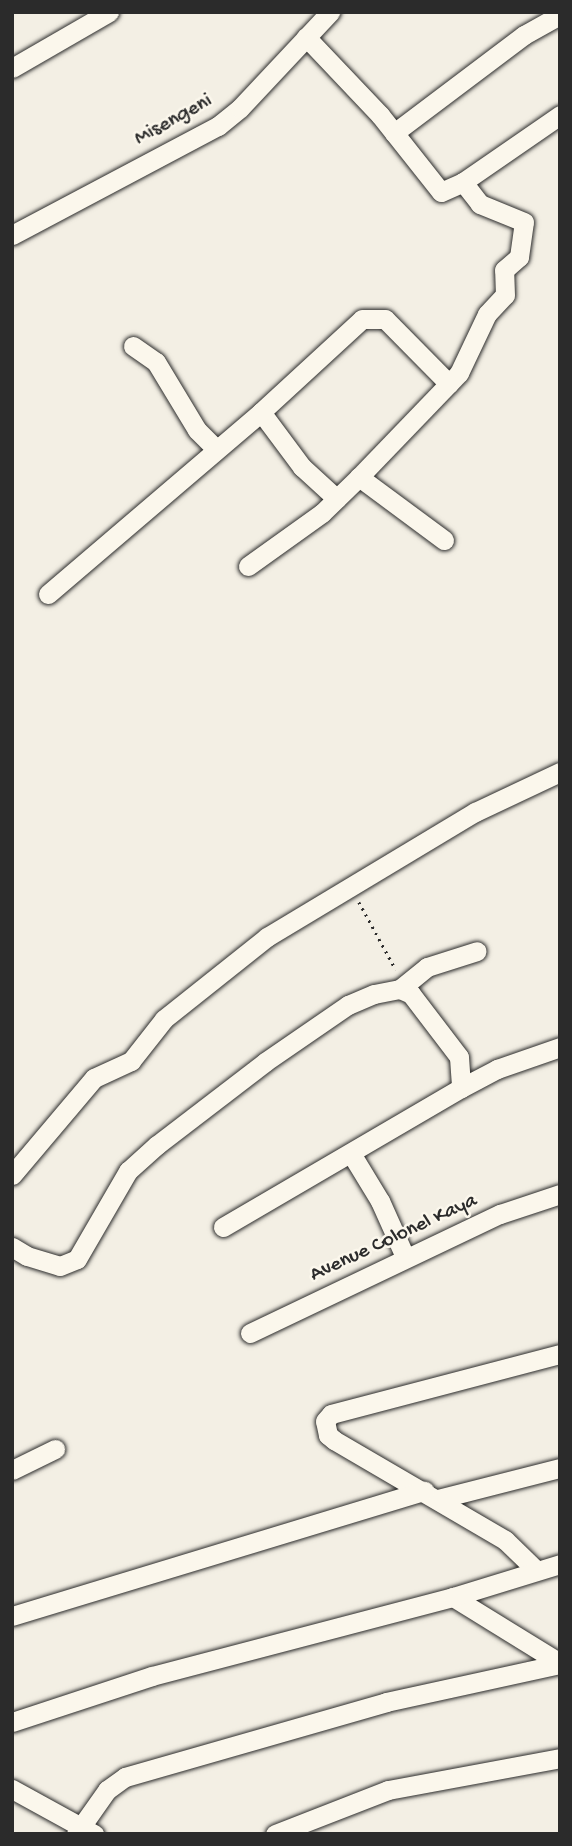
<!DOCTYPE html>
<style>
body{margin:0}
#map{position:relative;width:572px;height:1846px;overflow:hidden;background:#f3efe4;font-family:"Gochi Hand",sans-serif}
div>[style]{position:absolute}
.path>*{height:2.5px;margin-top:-1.25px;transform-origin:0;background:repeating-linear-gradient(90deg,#2b2b2b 0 2px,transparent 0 7px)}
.roads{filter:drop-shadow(0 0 2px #2b2b2b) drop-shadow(0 0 2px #2b2b2b)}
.minor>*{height:19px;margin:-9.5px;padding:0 9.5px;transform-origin:9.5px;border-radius:9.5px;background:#fbf7ec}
span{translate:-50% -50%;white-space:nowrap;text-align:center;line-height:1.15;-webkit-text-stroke:5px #fbf7ec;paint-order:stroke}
.street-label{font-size:21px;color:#2b2b2b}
.frame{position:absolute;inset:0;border:14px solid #2b2b2b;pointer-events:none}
</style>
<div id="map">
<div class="path">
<i style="left:359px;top:902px;width:77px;rotate:61.4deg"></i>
</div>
<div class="roads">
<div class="minor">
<i style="left:306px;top:37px;width:108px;rotate:46.5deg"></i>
<i style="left:380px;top:115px;width:98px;rotate:51.6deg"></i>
<i style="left:441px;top:192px;width:24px;rotate:-24deg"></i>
<i style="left:463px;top:182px;width:118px;rotate:-34.6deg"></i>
<i style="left:12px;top:68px;width:112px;rotate:-30deg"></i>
<i style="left:394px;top:133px;width:163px;rotate:-37deg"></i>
<i style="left:524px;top:35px;width:41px;rotate:-29.1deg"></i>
<i style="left:12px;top:235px;width:233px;rotate:-27.9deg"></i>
<i style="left:218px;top:126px;width:28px;rotate:-39deg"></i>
<i style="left:240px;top:108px;width:132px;rotate:-46.8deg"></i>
<i style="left:133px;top:346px;width:28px;rotate:35deg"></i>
<i style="left:156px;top:362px;width:79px;rotate:58.9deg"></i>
<i style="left:197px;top:430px;width:27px;rotate:45deg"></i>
<i style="left:261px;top:412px;width:69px;rotate:53.3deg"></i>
<i style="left:302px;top:467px;width:47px;rotate:42.4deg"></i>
<i style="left:444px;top:540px;width:106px;rotate:-143.5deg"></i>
<i style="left:359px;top:477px;width:144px;rotate:-46.1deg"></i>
<i style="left:459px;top:373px;width:65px;rotate:-64.6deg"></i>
<i style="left:487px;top:314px;width:26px;rotate:-47deg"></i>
<i style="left:505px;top:295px;width:25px;rotate:-92deg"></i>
<i style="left:504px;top:270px;width:20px;rotate:-41deg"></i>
<i style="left:519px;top:257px;width:35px;rotate:-82deg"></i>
<i style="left:524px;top:222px;width:48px;rotate:-157.8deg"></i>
<i style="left:480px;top:204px;width:28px;rotate:-128deg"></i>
<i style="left:248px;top:566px;width:91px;rotate:-35.6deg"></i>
<i style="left:322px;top:513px;width:52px;rotate:-44.2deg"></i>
<i style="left:48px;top:594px;width:280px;rotate:-40.5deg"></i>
<i style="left:261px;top:412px;width:137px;rotate:-42.6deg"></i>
<i style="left:362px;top:319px;width:23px"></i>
<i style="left:385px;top:319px;width:91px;rotate:45.4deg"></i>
<i style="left:400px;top:989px;width:35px;rotate:-39deg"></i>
<i style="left:427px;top:967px;width:52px;rotate:-17.7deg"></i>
<i style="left:352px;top:1155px;width:54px;rotate:58.7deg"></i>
<i style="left:380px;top:1201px;width:61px;rotate:65.9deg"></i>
<i style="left:12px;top:1175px;width:127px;rotate:-49.8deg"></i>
<i style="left:94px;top:1078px;width:41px;rotate:-24.7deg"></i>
<i style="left:131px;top:1061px;width:53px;rotate:-51.8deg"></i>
<i style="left:164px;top:1019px;width:132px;rotate:-38.5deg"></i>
<i style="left:267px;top:937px;width:243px;rotate:-31deg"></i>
<i style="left:475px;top:812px;width:94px;rotate:-25.2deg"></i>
<i style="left:223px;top:1227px;width:276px;rotate:-30.3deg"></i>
<i style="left:461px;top:1088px;width:41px;rotate:-27.8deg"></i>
<i style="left:497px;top:1069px;width:67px;rotate:-19.2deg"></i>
<i style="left:12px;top:1247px;width:17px;rotate:31deg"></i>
<i style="left:27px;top:1256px;width:34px;rotate:17deg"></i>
<i style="left:60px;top:1266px;width:18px;rotate:-22deg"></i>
<i style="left:77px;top:1259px;width:102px;rotate:-59.9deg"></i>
<i style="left:128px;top:1171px;width:39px;rotate:-42deg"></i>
<i style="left:157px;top:1145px;width:136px;rotate:-37.5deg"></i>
<i style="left:265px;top:1062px;width:101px;rotate:-34.5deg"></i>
<i style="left:348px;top:1005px;width:28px;rotate:-23deg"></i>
<i style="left:374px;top:994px;width:26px;rotate:-11deg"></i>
<i style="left:400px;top:989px;width:12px;rotate:24deg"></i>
<i style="left:411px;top:994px;width:79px;rotate:52.7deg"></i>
<i style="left:459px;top:1057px;width:31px;rotate:86deg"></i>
<i style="left:250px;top:1333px;width:277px;rotate:-25.5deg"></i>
<i style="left:500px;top:1214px;width:63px;rotate:-18.4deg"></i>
<i style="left:12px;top:1470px;width:48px;rotate:-26deg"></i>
<i style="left:438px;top:1499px;width:126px;rotate:-14.3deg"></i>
<i style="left:536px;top:1570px;width:43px;rotate:-135.9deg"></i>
<i style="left:505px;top:1540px;width:198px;rotate:-149.7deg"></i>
<i style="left:334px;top:1440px;width:8px;rotate:-140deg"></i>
<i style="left:328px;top:1435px;width:14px;rotate:-102deg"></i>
<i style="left:325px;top:1421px;width:9px;rotate:-49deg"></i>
<i style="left:331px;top:1414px;width:237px;rotate:-14.7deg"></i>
<i style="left:453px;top:1597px;width:126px;rotate:31.7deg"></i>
<i style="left:12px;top:1616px;width:431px;rotate:-16.9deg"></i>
<i style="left:12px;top:1722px;width:147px;rotate:-18.2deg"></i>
<i style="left:152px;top:1676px;width:311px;rotate:-14.7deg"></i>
<i style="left:453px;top:1597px;width:112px;rotate:-17.1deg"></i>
<i style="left:12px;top:1789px;width:94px;rotate:28.8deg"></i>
<i style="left:76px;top:1834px;width:54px;rotate:-54.8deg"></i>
<i style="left:107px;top:1790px;width:22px;rotate:-36deg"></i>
<i style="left:125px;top:1777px;width:272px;rotate:-16deg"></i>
<i style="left:386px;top:1702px;width:178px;rotate:-12.3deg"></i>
<i style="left:275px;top:1834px;width:121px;rotate:-21.3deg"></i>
<i style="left:388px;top:1790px;width:175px;rotate:-10.5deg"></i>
</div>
</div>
<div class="street-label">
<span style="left:174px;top:121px;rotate:-29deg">Misengeni</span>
<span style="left:394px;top:1239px;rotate:-25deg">Avenue Colonel Kaya</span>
</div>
<div class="frame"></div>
</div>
